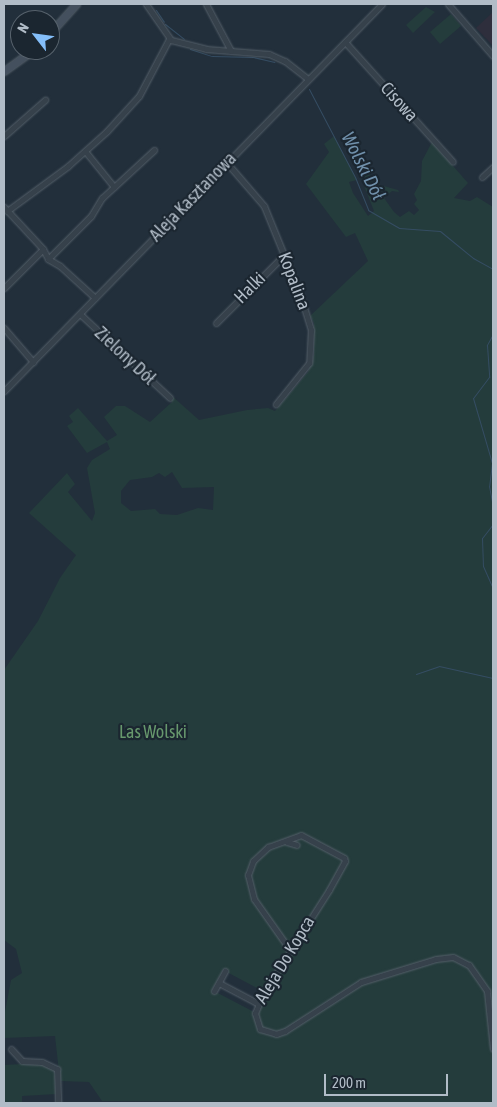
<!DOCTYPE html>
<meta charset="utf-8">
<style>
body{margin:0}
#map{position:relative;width:497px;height:1107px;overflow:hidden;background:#222f3b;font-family:"Asap Condensed",sans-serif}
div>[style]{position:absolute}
.medical>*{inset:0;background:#2e2e3c}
.green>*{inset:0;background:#243c3c}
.stream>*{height:1px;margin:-0.5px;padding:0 0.5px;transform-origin:0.5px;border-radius:0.5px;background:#354d63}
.roads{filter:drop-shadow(0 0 1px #545f69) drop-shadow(0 0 1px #545f69)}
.street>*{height:5px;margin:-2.5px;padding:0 2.5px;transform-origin:2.5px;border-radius:2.5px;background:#36414b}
.secondary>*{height:7px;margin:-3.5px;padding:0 3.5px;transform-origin:3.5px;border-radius:3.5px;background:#44505e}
span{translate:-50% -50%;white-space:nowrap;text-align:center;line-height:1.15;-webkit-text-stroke:4.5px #1b2630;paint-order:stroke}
.street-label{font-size:18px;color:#b1bcc7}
.park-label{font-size:18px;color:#67986d}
.water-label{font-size:19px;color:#7090ab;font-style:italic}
.frame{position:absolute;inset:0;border:5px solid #b1bcc7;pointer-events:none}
.north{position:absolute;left:10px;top:10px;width:50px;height:50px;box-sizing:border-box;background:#1b2630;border:1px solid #57626c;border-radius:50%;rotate:300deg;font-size:14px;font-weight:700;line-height:20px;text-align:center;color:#b1bcc7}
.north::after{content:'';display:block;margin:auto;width:18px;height:22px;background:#84bef9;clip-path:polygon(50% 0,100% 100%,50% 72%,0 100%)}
.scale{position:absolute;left:324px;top:1074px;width:124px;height:22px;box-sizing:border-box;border:2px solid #b1bcc7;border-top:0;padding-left:6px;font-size:15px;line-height:18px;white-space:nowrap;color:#b1bcc7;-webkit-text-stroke:4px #1b2630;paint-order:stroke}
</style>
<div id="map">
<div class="medical">
<i style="clip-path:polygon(493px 12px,493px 46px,476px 28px)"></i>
</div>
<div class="green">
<i style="clip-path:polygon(426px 7px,435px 12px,413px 33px,406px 25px)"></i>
<i style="clip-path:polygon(451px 14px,461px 26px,440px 44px,430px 32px)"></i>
<i style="clip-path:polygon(evenodd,334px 136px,357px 180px,349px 182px,353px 193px,368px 216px,374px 211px,353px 158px,380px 185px,398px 190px,399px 192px,392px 191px,384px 198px,394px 212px,400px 217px,409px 211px,414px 215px,419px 210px,414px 204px,417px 200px,414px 194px,421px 181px,422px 161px,432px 142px,468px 183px,454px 198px,470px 201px,477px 197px,493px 207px,493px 1103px,102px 1101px,89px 1082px,60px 1081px,55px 1036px,4px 1038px,4px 1017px,11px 980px,22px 973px,16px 949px,4px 940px,4px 670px,38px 621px,60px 578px,76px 555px,29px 513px,67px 473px,75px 484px,68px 492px,92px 521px,95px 513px,87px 468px,92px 460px,110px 449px,107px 442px,87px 453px,67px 426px,73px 422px,69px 416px,78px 408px,107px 441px,117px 435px,104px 417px,116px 406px,125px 406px,150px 422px,172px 402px,168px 398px,172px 396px,199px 420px,247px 410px,268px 408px,275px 411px,308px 372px,314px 355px,314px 323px,310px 316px,368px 261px,355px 233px,346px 237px,306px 184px,329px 152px,324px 144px,334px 136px,172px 472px,182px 488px,214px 487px,213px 510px,198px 508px,177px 515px,160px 514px,155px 509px,131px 511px,121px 503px,121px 491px,130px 480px,152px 477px,159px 473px,165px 477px,172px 472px,334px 136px,223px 970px,268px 994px,258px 1014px,212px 990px,223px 970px)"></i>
<i style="clip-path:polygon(41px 1063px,54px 1067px,57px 1094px,22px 1096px,22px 1103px,4px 1103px,4px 1065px)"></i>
</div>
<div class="stream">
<i style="left:156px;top:10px;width:14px;rotate:56deg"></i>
<i style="left:165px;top:24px;width:24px;rotate:38deg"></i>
<i style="left:190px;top:49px;width:23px;rotate:18deg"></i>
<i style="left:212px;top:56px;width:41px;rotate:1.4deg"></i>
<i style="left:253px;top:57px;width:22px;rotate:13deg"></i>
<i style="left:309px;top:89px;width:99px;rotate:62.4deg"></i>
<i style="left:355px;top:177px;width:35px;rotate:68deg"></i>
<i style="left:368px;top:210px;width:36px;rotate:30deg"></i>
<i style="left:399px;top:228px;width:41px;rotate:4.2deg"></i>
<i style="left:440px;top:231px;width:43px;rotate:39.3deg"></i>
<i style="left:473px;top:258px;width:23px;rotate:29deg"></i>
<i style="left:493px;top:334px;width:13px;rotate:119deg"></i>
<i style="left:487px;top:345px;width:32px;rotate:86deg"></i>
<i style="left:489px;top:377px;width:26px;rotate:127deg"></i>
<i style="left:473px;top:398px;width:68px;rotate:73.7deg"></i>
<i style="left:492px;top:463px;width:23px;rotate:97deg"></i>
<i style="left:489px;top:486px;width:21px;rotate:79deg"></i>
<i style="left:493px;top:524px;width:18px;rotate:128deg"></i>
<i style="left:482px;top:538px;width:28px;rotate:88deg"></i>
<i style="left:483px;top:566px;width:24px;rotate:66deg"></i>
<i style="left:416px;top:674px;width:24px;rotate:-19deg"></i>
<i style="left:439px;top:666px;width:55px;rotate:12.5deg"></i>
</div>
<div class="roads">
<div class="street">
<i style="left:146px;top:4px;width:44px;rotate:55.2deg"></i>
<i style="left:171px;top:40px;width:36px;rotate:14deg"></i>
<i style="left:206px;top:49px;width:63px;rotate:4.5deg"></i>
<i style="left:269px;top:54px;width:17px;rotate:24deg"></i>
<i style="left:285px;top:61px;width:29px;rotate:38deg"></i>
<i style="left:206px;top:4px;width:53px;rotate:62deg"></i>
<i style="left:448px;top:4px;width:69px;rotate:49.1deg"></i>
<i style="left:345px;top:42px;width:161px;rotate:48deg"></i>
<i style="left:4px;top:136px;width:55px;rotate:-41.3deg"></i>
<i style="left:85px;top:151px;width:46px;rotate:51.1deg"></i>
<i style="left:227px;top:163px;width:57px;rotate:49.3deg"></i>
<i style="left:264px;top:206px;width:95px;rotate:67.8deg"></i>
<i style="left:300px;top:294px;width:38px;rotate:73deg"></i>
<i style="left:311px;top:330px;width:33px;rotate:93deg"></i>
<i style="left:309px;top:363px;width:53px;rotate:128.8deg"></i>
<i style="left:482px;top:177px;width:15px;rotate:-42deg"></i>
<i style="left:4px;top:207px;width:57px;rotate:47.1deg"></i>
<i style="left:43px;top:249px;width:11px;rotate:63deg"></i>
<i style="left:48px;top:259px;width:14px;rotate:30deg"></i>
<i style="left:60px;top:266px;width:47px;rotate:42.4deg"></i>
<i style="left:7px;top:211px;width:76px;rotate:-36.4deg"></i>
<i style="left:68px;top:166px;width:52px;rotate:-41.9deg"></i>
<i style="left:107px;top:131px;width:47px;rotate:-47.6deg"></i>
<i style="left:139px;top:96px;width:64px;rotate:-62.2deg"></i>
<i style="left:48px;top:259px;width:61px;rotate:-45deg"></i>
<i style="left:91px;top:216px;width:21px;rotate:-59deg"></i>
<i style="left:102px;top:198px;width:71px;rotate:-42.7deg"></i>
<i style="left:4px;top:288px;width:55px;rotate:-45deg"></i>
<i style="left:80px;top:314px;width:123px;rotate:43deg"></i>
<i style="left:216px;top:323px;width:96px;rotate:-45deg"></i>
<i style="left:4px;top:328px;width:45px;rotate:49.5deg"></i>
<i style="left:4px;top:391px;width:541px;rotate:-45.67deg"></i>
<i style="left:287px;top:842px;width:10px;rotate:17deg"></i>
<i style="left:290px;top:950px;width:62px;rotate:-125.2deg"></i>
<i style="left:254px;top:899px;width:25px;rotate:-104deg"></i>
<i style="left:248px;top:875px;width:15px;rotate:-70deg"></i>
<i style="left:253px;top:861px;width:21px;rotate:-43deg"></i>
<i style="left:268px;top:847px;width:35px;rotate:-20deg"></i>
<i style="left:301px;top:835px;width:49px;rotate:28.1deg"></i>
<i style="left:344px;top:858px;width:3px;rotate:72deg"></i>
<i style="left:345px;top:861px;width:33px;rotate:119deg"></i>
<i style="left:329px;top:890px;width:121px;rotate:122.5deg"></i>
<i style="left:264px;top:992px;width:23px;rotate:113deg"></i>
<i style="left:255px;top:1013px;width:17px;rotate:73deg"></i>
<i style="left:260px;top:1029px;width:17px;rotate:17deg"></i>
<i style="left:276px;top:1034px;width:9px;rotate:-18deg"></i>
<i style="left:285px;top:1031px;width:90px;rotate:-32.8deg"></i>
<i style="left:361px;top:982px;width:78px;rotate:-17deg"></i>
<i style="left:436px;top:959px;width:17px;rotate:-7deg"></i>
<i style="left:453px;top:957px;width:18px;rotate:27deg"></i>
<i style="left:469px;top:965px;width:32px;rotate:55deg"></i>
<i style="left:487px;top:991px;width:58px;rotate:84.1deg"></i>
<i style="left:219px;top:983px;width:45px;rotate:27.7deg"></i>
<i style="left:214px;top:991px;width:23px;rotate:-61deg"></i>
<i style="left:11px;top:1049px;width:16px;rotate:47deg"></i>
<i style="left:22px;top:1061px;width:20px;rotate:3deg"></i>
<i style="left:42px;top:1062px;width:17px;rotate:25deg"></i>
<i style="left:57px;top:1069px;width:34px;rotate:88deg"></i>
</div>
<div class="secondary">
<i style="left:50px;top:33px;width:39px;rotate:-48deg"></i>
<i style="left:4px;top:71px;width:36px;rotate:-36deg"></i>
</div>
</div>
<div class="street-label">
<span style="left:399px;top:102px;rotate:48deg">Cisowa</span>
<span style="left:193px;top:197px;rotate:-46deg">Aleja Kasztanowa</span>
<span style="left:294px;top:281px;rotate:69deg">Kopalina</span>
<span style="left:250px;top:288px;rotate:-45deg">Halki</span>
<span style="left:125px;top:356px;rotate:43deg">Zielony Dół</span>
<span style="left:285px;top:960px;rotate:-59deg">Aleja Do Kopca</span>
</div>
<div class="park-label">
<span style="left:153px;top:732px">Las Wolski</span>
</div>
<div class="water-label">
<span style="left:363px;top:166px;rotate:63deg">Wolski Dół</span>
</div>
<div class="frame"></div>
<div class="north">N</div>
<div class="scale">200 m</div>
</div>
